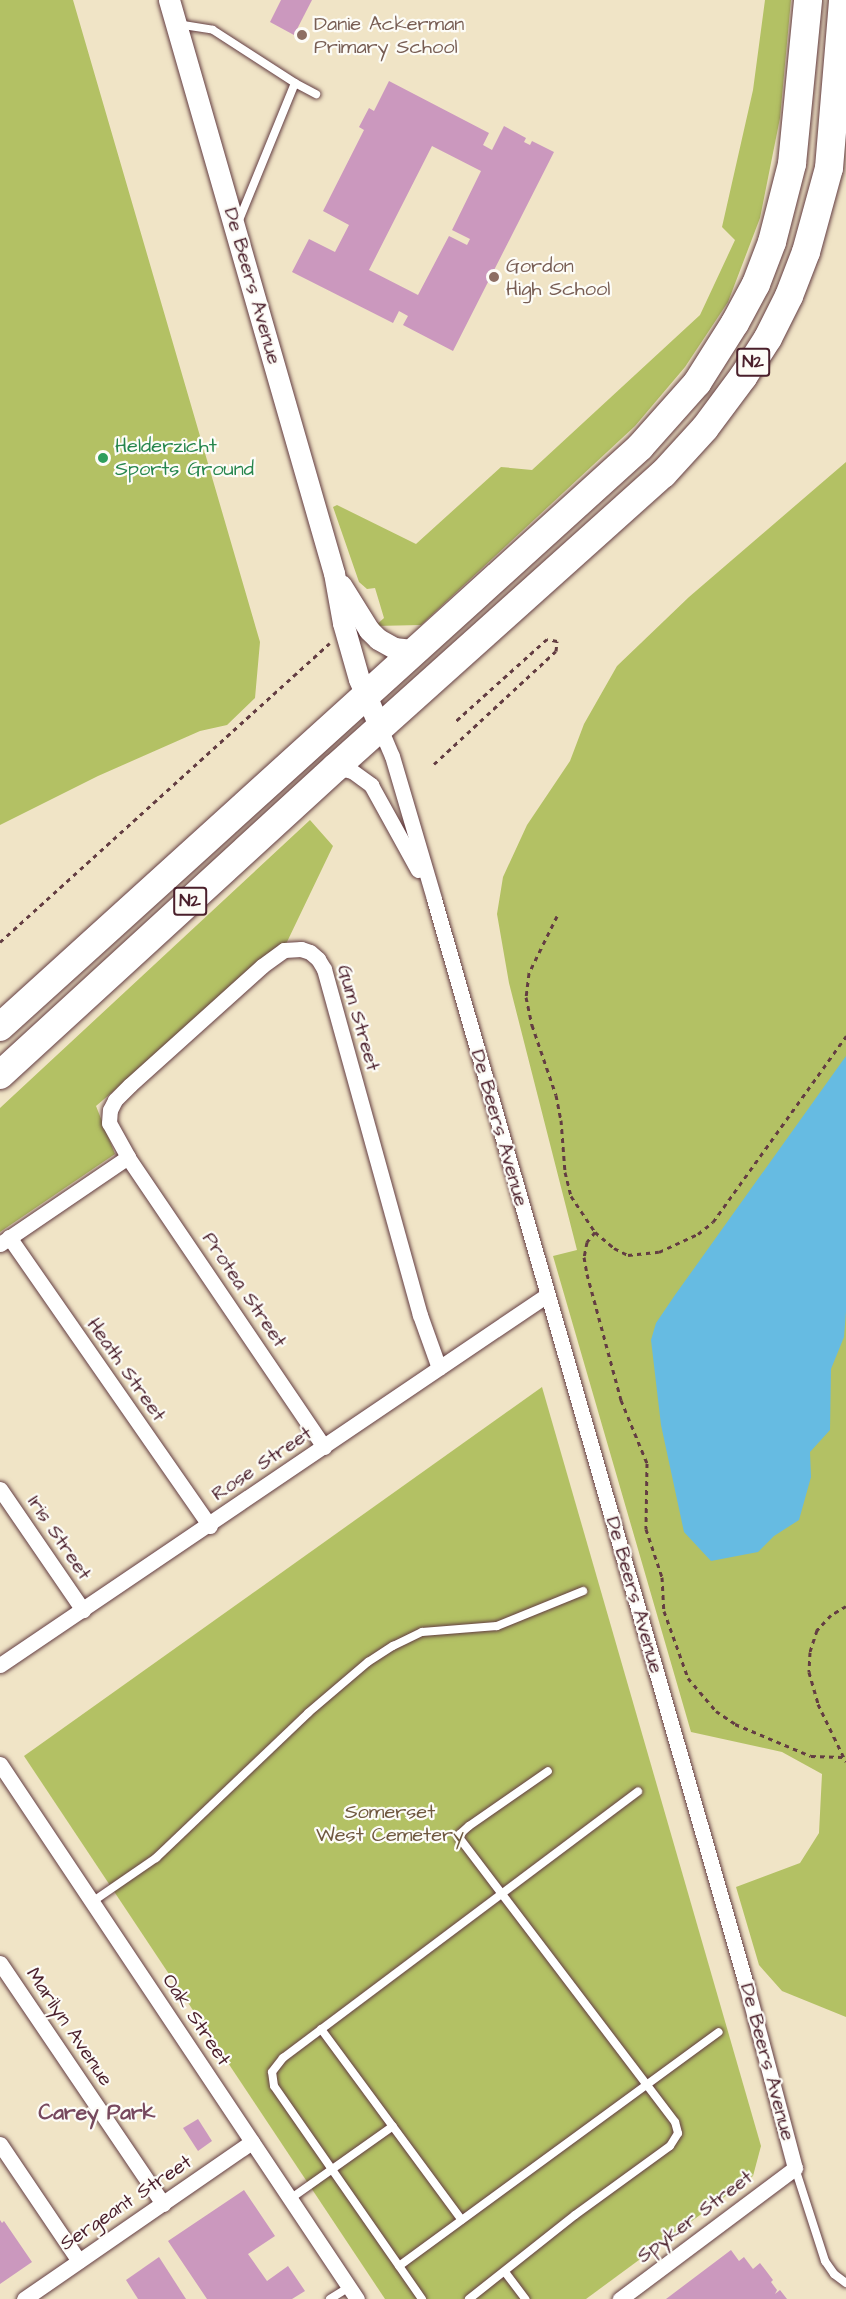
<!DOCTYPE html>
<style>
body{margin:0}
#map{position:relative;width:846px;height:2299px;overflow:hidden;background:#f0e4c6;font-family:"Architects Daughter",sans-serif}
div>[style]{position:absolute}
.green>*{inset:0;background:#b3c164}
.water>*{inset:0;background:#66bbe2}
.building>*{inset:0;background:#cb98be}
.path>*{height:3px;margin-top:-1.5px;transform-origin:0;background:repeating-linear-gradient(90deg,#633d42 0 4.5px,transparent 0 9px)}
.roads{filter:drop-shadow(0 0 2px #633d42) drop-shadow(0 0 2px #633d42)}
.lane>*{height:8px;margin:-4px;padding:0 4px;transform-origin:4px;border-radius:4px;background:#fff}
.street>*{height:15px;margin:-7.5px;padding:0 7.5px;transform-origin:7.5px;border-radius:7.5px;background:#fff}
.secondary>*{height:21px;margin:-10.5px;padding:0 10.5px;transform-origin:10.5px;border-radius:10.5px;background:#fff}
.highway>*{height:28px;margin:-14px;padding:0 14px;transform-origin:14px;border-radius:14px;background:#fff}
.dots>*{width:16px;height:16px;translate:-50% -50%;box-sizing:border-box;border:3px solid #fdfcf7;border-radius:50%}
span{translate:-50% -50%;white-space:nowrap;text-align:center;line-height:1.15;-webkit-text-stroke:4.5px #fdfcf7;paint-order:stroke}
.shield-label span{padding:2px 4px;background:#fdfcf7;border:2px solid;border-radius:4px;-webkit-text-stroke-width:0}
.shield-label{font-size:18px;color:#4a1f2b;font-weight:700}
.education-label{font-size:20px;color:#785e54}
.left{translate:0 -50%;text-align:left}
.street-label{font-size:20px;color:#4a1f2b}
.leisure-label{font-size:20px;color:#27864d}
.park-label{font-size:20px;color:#6f583f}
.neighbourhood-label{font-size:21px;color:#77495e;font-weight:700}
</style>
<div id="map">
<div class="green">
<i style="clip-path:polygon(0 0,73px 0,260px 642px,255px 698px,227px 725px,200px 731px,98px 776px,0 825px)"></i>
<i style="clip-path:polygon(765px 0,791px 0,780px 118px,760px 218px,728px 302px,685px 367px,635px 426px,421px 625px,375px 626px,384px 618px,375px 588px,367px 589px,359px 582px,333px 507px,337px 505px,416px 544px,501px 467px,532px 470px,700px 315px,735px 240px,722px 227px,753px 90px)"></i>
<i style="clip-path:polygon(846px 462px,846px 2017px,782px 1991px,759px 1965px,736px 1887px,800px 1863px,819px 1833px,822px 1774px,782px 1752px,691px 1732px,553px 1256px,577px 1250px,509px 983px,497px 914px,503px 877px,527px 825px,570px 761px,584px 724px,617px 666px,689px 597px)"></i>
<i style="clip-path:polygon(310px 820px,333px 846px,286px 944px,96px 1106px,115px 1154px,0 1232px,0 1108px)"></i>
<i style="clip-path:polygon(542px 1387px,761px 2146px,753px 2176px,586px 2299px,385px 2299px,24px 1756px)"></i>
</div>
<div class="water">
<i style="clip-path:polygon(846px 1056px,846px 1312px,844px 1337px,831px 1369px,830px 1430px,810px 1452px,811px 1477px,799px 1520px,774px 1536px,758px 1552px,711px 1561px,684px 1532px,661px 1425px,651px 1340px,656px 1323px,675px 1295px)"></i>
</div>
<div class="building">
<i style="clip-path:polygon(281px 0,312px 0,294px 35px,270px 22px)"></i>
<i style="clip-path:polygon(evenodd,389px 81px,489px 133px,483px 145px,492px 150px,504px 126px,526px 138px,524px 142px,530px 145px,532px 141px,554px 152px,453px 351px,403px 325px,408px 316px,399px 311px,393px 323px,292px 272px,309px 239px,335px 252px,349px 225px,323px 211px,364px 130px,359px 127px,369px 108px,374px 111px,389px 81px,432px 146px,481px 171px,452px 230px,470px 239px,467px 245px,449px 236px,418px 295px,369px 270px,432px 146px)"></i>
<i style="clip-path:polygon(198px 2119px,212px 2141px,198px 2151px,183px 2128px)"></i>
<i style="clip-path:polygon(244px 2190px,275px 2236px,248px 2254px,267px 2281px,288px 2266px,305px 2291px,292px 2299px,207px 2299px,168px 2241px)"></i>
<i style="clip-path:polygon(0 2220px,2px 2223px,4px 2221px,32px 2262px,0 2284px)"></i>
<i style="clip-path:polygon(731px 2250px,739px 2261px,744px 2257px,753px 2269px,760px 2263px,773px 2280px,771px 2282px,777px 2290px,775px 2294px,780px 2290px,787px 2299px,666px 2299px)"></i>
<i style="clip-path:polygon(159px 2257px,186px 2299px,138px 2299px,126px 2280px)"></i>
</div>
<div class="path">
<i style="left:434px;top:764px;width:166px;rotate:-42.8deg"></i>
<i style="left:556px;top:651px;width:10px;rotate:-84deg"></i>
<i style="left:557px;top:641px;width:10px;rotate:-169deg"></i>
<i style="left:547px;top:639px;width:122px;rotate:138deg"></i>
<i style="left:557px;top:916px;width:64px;rotate:116.2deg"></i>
<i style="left:529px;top:973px;width:24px;rotate:97deg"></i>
<i style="left:526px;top:997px;width:29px;rotate:78deg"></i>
<i style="left:532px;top:1025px;width:74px;rotate:71.1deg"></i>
<i style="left:556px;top:1095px;width:25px;rotate:79deg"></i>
<i style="left:561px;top:1120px;width:52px;rotate:85.6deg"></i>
<i style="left:565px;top:1172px;width:25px;rotate:76deg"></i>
<i style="left:571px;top:1196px;width:43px;rotate:56.3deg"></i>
<i style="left:595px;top:1232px;width:25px;rotate:40deg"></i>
<i style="left:614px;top:1248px;width:16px;rotate:27deg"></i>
<i style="left:628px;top:1255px;width:31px;rotate:-6deg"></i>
<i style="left:659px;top:1252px;width:43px;rotate:-24.8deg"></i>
<i style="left:698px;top:1234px;width:19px;rotate:-39deg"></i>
<i style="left:713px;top:1222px;width:229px;rotate:-54.4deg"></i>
<i style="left:0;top:942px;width:445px;rotate:-42.2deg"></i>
<i style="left:595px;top:1232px;width:13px;rotate:129deg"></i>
<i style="left:587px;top:1242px;width:15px;rotate:101deg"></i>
<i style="left:584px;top:1257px;width:17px;rotate:80deg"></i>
<i style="left:587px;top:1274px;width:131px;rotate:74.9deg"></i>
<i style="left:621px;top:1400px;width:68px;rotate:67.6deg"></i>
<i style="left:647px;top:1463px;width:66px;rotate:90.9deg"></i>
<i style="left:646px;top:1529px;width:51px;rotate:71.6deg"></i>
<i style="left:662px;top:1577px;width:34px;rotate:87deg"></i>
<i style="left:664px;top:1611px;width:71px;rotate:70.3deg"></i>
<i style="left:688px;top:1678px;width:43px;rotate:49.7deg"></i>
<i style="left:716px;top:1711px;width:23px;rotate:34deg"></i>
<i style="left:735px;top:1724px;width:82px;rotate:22.8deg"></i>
<i style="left:811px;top:1756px;width:32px;rotate:2deg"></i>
<i style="left:846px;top:1606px;width:17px;rotate:149deg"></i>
<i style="left:831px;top:1615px;width:21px;rotate:133deg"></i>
<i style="left:817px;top:1630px;width:23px;rotate:108deg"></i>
<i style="left:810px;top:1652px;width:20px;rotate:93deg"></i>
<i style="left:809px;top:1672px;width:33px;rotate:74deg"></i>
<i style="left:818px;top:1704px;width:64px;rotate:64.2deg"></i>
</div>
<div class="roads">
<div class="lane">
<i style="left:177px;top:24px;width:36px;rotate:9deg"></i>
<i style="left:213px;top:30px;width:98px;rotate:32.9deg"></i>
<i style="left:295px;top:83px;width:151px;rotate:112.2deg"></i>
<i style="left:295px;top:83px;width:24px;rotate:28deg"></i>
<i style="left:92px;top:1902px;width:78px;rotate:-34.5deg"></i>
<i style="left:156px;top:1858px;width:210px;rotate:-43.6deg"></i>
<i style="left:308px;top:1713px;width:79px;rotate:-40.4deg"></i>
<i style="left:368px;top:1662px;width:30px;rotate:-33deg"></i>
<i style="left:393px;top:1646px;width:32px;rotate:-26deg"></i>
<i style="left:422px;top:1632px;width:75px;rotate:-4.6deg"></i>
<i style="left:497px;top:1626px;width:93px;rotate:-22.1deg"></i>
<i style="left:321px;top:2029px;width:237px;rotate:53.6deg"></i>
<i style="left:795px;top:2168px;width:98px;rotate:72.1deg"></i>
<i style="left:825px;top:2261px;width:16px;rotate:55deg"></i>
<i style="left:834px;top:2274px;width:15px;rotate:37deg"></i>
<i style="left:290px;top:2199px;width:126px;rotate:-35.3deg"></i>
<i style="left:399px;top:2266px;width:396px;rotate:-36.2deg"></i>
<i style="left:505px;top:2272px;width:34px;rotate:53deg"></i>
<i style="left:330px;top:2299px;width:22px;rotate:-32deg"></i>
<i style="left:422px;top:2299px;width:259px;rotate:-124.8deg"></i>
<i style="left:274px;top:2086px;width:14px;rotate:-98deg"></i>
<i style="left:272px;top:2072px;width:18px;rotate:-52deg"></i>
<i style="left:283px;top:2058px;width:444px;rotate:-36.9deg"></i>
<i style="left:469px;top:2299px;width:135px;rotate:-38.4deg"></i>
<i style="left:575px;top:2215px;width:117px;rotate:-36deg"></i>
<i style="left:670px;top:2146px;width:15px;rotate:-58deg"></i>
<i style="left:678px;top:2133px;width:11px;rotate:-105deg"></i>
<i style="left:675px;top:2122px;width:355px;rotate:-127.2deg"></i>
<i style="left:460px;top:1839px;width:5px;rotate:-90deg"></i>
<i style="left:460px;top:1834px;width:12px;rotate:-42deg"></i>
<i style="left:469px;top:1826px;width:96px;rotate:-34.8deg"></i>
</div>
<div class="street">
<i style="left:380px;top:728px;width:30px;rotate:67deg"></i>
<i style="left:392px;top:756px;width:149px;rotate:73.6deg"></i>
<i style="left:434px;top:899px;width:1129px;rotate:73.96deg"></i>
<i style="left:746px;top:1984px;width:190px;rotate:75.1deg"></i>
<i style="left:795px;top:2168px;width:219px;rotate:143.2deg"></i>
<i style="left:336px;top:767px;width:16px;rotate:14deg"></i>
<i style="left:352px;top:771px;width:24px;rotate:36deg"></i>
<i style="left:371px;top:785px;width:97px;rotate:61.1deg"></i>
<i style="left:9px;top:1237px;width:352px;rotate:55.2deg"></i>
<i style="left:0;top:1244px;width:155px;rotate:-34.2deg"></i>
<i style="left:324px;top:1447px;width:350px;rotate:-124.1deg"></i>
<i style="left:128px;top:1157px;width:39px;rotate:-119deg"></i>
<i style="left:109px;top:1123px;width:13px;rotate:-86deg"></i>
<i style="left:110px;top:1110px;width:11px;rotate:-63deg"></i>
<i style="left:115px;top:1100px;width:21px;rotate:-45deg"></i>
<i style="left:130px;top:1085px;width:178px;rotate:-42deg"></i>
<i style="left:262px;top:966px;width:27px;rotate:-36deg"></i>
<i style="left:284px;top:950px;width:17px;rotate:-3deg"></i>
<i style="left:301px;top:949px;width:9px;rotate:18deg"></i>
<i style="left:310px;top:952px;width:11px;rotate:41deg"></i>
<i style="left:318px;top:959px;width:12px;rotate:59deg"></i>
<i style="left:324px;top:969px;width:359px;rotate:74.5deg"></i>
<i style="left:420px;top:1315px;width:56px;rotate:70.3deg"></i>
<i style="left:0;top:1489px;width:147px;rotate:55.6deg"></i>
<i style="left:0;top:1665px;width:660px;rotate:-34.08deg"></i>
<i style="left:0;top:1764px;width:643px;rotate:56.29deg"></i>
<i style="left:0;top:1963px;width:291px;rotate:55.9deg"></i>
<i style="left:0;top:2144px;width:141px;rotate:56deg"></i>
<i style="left:24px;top:2299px;width:277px;rotate:-34.6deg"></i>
</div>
<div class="secondary">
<i style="left:169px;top:0;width:596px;rotate:73.94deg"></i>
<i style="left:334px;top:573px;width:51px;rotate:79.8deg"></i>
<i style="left:343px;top:623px;width:58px;rotate:74.1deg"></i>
<i style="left:359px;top:679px;width:53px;rotate:66.8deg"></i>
<i style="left:341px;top:585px;width:53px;rotate:58.1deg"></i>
<i style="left:369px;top:630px;width:13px;rotate:45deg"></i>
<i style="left:378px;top:639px;width:18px;rotate:29deg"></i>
<i style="left:394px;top:648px;width:20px;rotate:6deg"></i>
</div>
<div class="highway">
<i style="left:0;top:1027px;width:864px;rotate:-42.18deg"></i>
<i style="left:640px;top:447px;width:86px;rotate:-48.3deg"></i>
<i style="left:697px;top:383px;width:71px;rotate:-57.7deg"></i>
<i style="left:735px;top:323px;width:44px;rotate:-61.7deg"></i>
<i style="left:756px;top:284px;width:45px;rotate:-69.1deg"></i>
<i style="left:772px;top:242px;width:81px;rotate:-75.6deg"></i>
<i style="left:792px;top:164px;width:165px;rotate:-84.4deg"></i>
<i style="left:0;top:1075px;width:456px;rotate:-42.5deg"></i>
<i style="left:336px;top:767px;width:439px;rotate:-41.9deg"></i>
<i style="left:663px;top:474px;width:62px;rotate:-47.6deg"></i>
<i style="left:705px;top:428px;width:64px;rotate:-53.3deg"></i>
<i style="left:743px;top:377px;width:46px;rotate:-57.3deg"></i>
<i style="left:768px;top:338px;width:47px;rotate:-63.4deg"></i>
<i style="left:789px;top:296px;width:47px;rotate:-68.9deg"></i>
<i style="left:806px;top:252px;width:87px;rotate:-74.7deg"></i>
<i style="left:829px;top:168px;width:169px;rotate:-85.2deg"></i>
</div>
</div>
<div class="dots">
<i style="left:302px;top:35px;background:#8d6e63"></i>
<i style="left:494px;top:277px;background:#8d6e63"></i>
<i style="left:103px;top:458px;background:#2e9e5b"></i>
</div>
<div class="shield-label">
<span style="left:753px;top:362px">N2</span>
<span style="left:190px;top:901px">N2</span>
</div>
<div class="education-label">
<span class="left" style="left:314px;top:36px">Danie Ackerman<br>Primary School</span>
<span class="left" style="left:506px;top:278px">Gordon<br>High School</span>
</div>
<div class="street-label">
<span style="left:252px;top:286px;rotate:74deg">De Beers Avenue</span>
<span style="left:358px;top:1018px;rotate:74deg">Gum Street</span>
<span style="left:499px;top:1128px;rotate:74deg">De Beers Avenue</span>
<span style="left:244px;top:1290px;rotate:56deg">Protea Street</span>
<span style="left:126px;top:1370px;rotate:55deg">Heath Street</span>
<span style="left:262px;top:1464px;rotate:-34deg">Rose Street</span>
<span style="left:59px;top:1538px;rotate:56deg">Iris Street</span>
<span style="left:634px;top:1595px;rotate:74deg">De Beers Avenue</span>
<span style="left:196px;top:2020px;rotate:56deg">Oak Street</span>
<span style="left:69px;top:2027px;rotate:56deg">Marilyn Avenue</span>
<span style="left:767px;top:2062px;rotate:75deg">De Beers Avenue</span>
<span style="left:126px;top:2203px;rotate:-34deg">Sergeant Street</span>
<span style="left:695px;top:2217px;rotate:-37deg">Spyker Street</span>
</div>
<div class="leisure-label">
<span class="left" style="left:115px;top:458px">Helderzicht<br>Sports Ground</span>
</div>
<div class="park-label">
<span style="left:390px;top:1824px">Somerset<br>West Cemetery</span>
</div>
<div class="neighbourhood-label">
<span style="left:97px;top:2113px">Carey Park</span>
</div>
</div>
